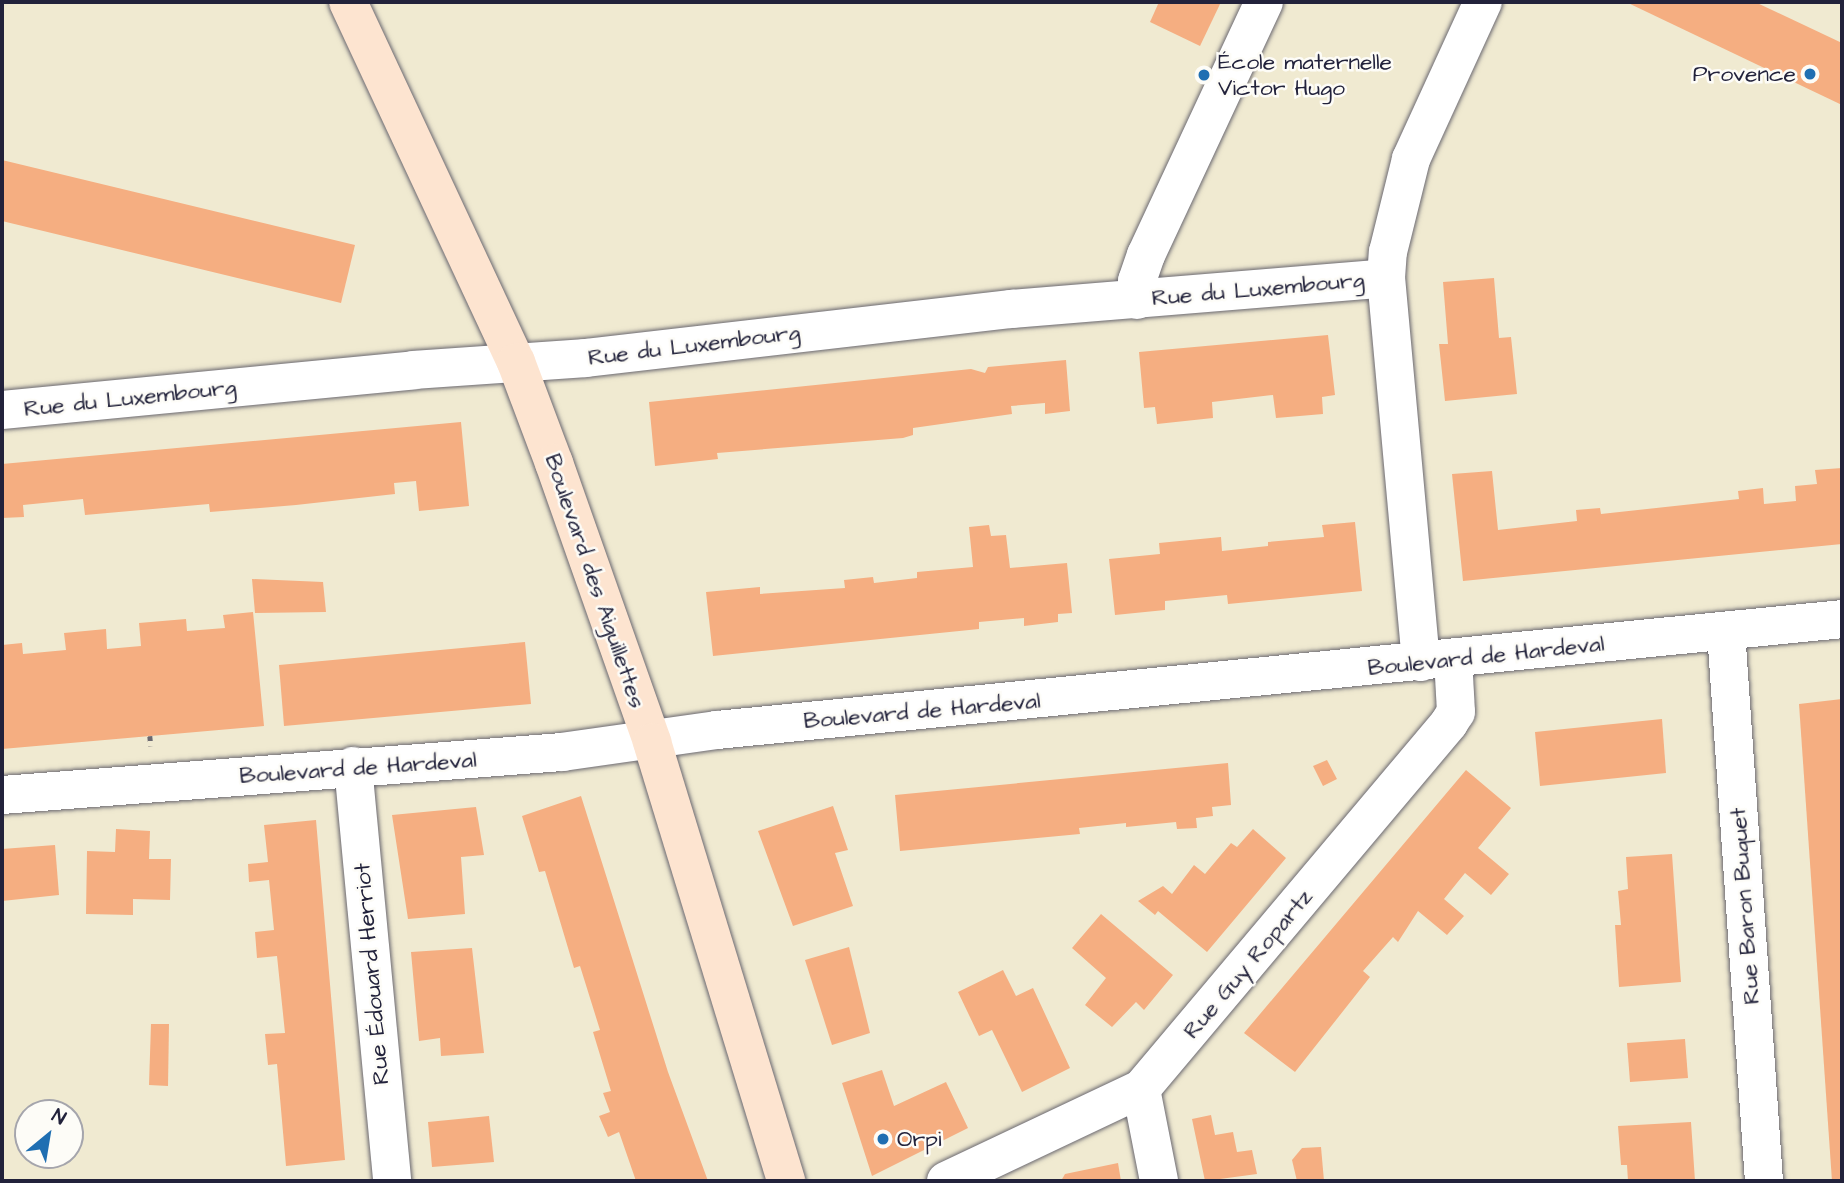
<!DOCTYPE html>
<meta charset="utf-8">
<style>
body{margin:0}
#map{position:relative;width:1844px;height:1183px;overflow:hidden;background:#f0ead1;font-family:"Architects Daughter",sans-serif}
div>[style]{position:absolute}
.building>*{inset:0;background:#f5ae81}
.path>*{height:4.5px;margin-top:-2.25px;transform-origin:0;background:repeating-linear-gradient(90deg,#6a6870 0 5px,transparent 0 10px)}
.roads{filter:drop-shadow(0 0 2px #6a6870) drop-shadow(0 0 2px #6a6870)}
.street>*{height:38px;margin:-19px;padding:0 19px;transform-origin:19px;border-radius:19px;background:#fff}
.secondary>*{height:38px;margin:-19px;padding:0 19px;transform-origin:19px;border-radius:19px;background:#fde4d0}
.dots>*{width:19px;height:19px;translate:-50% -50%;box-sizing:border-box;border:4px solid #fdfcf7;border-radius:50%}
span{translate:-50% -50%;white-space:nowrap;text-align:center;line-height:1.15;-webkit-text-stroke:5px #fdfcf7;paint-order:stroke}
.poi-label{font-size:23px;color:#22223b}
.left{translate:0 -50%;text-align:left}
.right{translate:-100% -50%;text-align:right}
.street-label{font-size:23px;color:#22223b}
.frame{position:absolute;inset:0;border:4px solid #22223b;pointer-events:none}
.north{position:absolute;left:14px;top:1099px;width:70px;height:70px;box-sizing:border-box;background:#fdfcf7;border:2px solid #a5a5ac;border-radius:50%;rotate:30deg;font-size:19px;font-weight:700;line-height:28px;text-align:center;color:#22223b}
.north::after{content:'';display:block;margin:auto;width:24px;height:32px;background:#1f6fb2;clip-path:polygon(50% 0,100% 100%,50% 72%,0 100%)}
</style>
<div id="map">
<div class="building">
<i style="clip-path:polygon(1159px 2px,1221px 2px,1200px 46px,1150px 22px)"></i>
<i style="clip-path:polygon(1626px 2px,1755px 2px,1842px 43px,1842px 105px)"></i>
<i style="clip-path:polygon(2px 160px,355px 245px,341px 303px,2px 221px)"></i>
<i style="clip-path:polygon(1494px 278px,1499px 338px,1511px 337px,1517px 394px,1445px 401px,1439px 344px,1448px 344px,1443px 282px)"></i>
<i style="clip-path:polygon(1328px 335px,1335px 395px,1322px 397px,1323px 414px,1276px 418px,1273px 395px,1212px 402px,1213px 418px,1157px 424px,1155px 407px,1144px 408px,1139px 352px)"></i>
<i style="clip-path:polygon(1066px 360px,1070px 411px,1045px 414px,1045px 403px,1011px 406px,1012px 414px,913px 428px,913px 435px,903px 438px,717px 453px,718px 459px,655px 466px,649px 402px,971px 369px,985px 373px,988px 367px)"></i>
<i style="clip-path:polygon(461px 422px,469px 506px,419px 511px,416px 481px,394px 483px,395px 494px,296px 505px,210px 512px,209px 504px,85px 515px,83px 499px,23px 505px,24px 517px,2px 518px,2px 464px)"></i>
<i style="clip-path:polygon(1842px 468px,1842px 544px,1463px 581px,1452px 474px,1492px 471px,1498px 530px,1577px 521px,1576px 510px,1600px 508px,1601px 514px,1739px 499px,1738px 491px,1763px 488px,1764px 504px,1796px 501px,1795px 486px,1817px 484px,1815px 470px)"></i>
<i style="clip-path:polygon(1355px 522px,1362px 591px,1228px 604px,1227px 595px,1165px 601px,1165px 610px,1115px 615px,1109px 559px,1160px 554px,1159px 543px,1221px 537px,1222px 551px,1268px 546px,1268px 542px,1324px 537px,1322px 525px)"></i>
<i style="clip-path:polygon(989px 525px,991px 536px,1006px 535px,1010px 568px,1067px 563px,1072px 613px,1058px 614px,1058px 622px,1024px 626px,1024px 618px,979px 622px,979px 629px,713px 656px,706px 592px,760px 587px,760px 594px,845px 588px,844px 580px,873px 577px,874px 583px,917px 578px,917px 572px,973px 567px,969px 527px)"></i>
<i style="clip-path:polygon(252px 579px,323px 582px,326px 612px,255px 613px)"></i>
<i style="clip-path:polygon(253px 612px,264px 726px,2px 749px,2px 645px,22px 643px,23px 654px,66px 650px,64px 633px,106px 629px,107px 649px,141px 646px,139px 623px,186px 619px,187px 631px,225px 628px,223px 615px)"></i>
<i style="clip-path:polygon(525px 642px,531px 704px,284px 726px,279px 665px)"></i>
<i style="clip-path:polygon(1842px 699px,1842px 1181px,1832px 1181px,1799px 704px)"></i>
<i style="clip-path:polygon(1662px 719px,1666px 773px,1540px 786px,1535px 732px)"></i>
<i style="clip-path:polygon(1327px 760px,1337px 779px,1323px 786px,1313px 766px)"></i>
<i style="clip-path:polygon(1228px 763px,1231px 805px,1212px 807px,1213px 816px,1196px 818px,1197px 828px,1177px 829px,1176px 822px,1126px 827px,1126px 823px,1079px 828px,1080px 834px,900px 851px,895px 795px)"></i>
<i style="clip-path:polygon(1466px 770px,1511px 808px,1478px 848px,1509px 874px,1491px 895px,1465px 873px,1444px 899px,1464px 916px,1447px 935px,1418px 911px,1398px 942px,1393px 937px,1363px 971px,1370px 977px,1295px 1072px,1244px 1033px)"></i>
<i style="clip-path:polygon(581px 796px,668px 1072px,708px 1181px,636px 1181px,619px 1132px,608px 1137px,599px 1116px,610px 1112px,603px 1093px,611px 1091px,593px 1032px,600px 1030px,580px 966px,574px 968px,545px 871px,539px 872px,522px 816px)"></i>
<i style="clip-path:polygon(833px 806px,848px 850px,835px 853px,853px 906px,793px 926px,758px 831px)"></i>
<i style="clip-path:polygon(476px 807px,484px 855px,461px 857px,465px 914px,408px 919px,392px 815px)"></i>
<i style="clip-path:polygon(316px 820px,345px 1160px,286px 1166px,277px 1064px,268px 1065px,265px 1034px,285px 1033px,277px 956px,257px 958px,255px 932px,274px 930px,269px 880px,249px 882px,248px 864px,268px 862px,264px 825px)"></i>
<i style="clip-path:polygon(116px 829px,150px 831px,149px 859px,171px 859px,170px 900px,133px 899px,133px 915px,86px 914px,87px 851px,115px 852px)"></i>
<i style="clip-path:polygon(1253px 829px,1286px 858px,1207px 952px,1158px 911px,1155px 915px,1138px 901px,1163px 886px,1172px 894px,1194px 865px,1205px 874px,1231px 843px,1237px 847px)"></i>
<i style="clip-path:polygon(55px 845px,59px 895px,2px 901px,2px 849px)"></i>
<i style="clip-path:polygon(1672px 854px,1681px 982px,1619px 987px,1615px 925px,1621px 925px,1618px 891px,1628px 889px,1626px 857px)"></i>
<i style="clip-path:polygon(1101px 914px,1173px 975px,1144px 1010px,1136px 1002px,1112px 1027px,1085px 1005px,1106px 978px,1072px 948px)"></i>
<i style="clip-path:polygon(849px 947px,870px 1033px,832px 1045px,805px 960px)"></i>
<i style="clip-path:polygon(472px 948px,484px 1053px,441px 1056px,440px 1038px,419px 1041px,411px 952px)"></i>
<i style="clip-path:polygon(1003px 970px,1016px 996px,1033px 988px,1070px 1068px,1022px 1092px,992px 1030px,979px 1036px,958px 992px)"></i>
<i style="clip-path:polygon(151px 1024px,169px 1024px,168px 1086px,149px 1085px)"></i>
<i style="clip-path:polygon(1685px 1039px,1688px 1078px,1630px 1082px,1627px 1043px)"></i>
<i style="clip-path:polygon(882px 1070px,894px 1106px,946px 1082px,968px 1128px,872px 1176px,842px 1083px)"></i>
<i style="clip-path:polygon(1211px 1115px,1215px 1135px,1233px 1132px,1237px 1152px,1252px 1150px,1257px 1174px,1205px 1181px,1192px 1119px)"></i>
<i style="clip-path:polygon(489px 1116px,494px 1162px,432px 1167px,428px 1122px)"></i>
<i style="clip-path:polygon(1691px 1122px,1695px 1181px,1628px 1181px,1627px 1165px,1621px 1165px,1618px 1126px)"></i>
<i style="clip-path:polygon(1321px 1147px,1324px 1181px,1297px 1181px,1292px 1160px,1302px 1148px)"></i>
<i style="clip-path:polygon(1118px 1163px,1121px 1181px,1061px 1181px,1065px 1174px)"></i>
</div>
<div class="path">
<i style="left:150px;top:736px;width:10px;rotate:84deg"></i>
</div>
<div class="roads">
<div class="street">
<i style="left:1137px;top:300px;width:19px;rotate:-90deg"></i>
<i style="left:1137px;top:281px;width:28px;rotate:-71deg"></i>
<i style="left:1146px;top:255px;width:279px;rotate:-65deg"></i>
<i style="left:2px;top:410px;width:414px;rotate:-5.5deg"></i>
<i style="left:414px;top:370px;width:172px;rotate:-4deg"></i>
<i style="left:586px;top:358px;width:429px;rotate:-6.6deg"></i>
<i style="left:1012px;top:309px;width:375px;rotate:-4.7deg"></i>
<i style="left:1726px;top:631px;width:551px;rotate:86.05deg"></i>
<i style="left:1421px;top:662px;width:386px;rotate:-95.2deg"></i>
<i style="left:1386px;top:278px;width:26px;rotate:-86deg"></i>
<i style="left:1388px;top:252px;width:96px;rotate:-76.1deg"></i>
<i style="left:1411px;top:159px;width:173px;rotate:-65.4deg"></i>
<i style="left:353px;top:766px;width:417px;rotate:84.6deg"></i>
<i style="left:2px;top:795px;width:562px;rotate:-4.39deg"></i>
<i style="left:562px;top:752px;width:157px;rotate:-8.1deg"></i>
<i style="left:717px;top:730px;width:1130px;rotate:-5.63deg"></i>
<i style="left:1141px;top:1089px;width:94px;rotate:78.9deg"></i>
<i style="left:946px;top:1181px;width:216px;rotate:-25.3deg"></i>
<i style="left:1141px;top:1089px;width:478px;rotate:-49.9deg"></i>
<i style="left:1449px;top:723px;width:13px;rotate:-58deg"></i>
<i style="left:1456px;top:712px;width:53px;rotate:-93.2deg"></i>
</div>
<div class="secondary">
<i style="left:348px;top:2px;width:397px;rotate:65deg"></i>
<i style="left:516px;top:362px;width:108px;rotate:69.4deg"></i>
<i style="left:554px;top:463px;width:296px;rotate:70.6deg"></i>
<i style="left:652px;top:742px;width:459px;rotate:73deg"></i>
</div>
</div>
<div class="dots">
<i style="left:1810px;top:74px;background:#1f6fb2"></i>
<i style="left:1204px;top:75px;background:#1f6fb2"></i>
<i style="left:883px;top:1139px;background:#1f6fb2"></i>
</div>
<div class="poi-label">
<span class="left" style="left:1218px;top:75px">École maternelle<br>Victor Hugo</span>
<span class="right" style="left:1796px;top:74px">Provence</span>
<span class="left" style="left:897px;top:1139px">Orpi</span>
</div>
<div class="street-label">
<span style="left:1258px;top:289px;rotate:-5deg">Rue du Luxembourg</span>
<span style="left:694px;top:345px;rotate:-7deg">Rue du Luxembourg</span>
<span style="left:130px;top:398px;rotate:-6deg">Rue du Luxembourg</span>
<span style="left:595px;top:581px;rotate:71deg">Boulevard des Aiguillettes</span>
<span style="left:1486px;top:656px;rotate:-6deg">Boulevard de Hardeval</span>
<span style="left:922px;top:711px;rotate:-5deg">Boulevard de Hardeval</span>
<span style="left:358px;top:768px;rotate:-4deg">Boulevard de Hardeval</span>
<span style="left:1745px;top:906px;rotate:-94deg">Rue Baron Buquet</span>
<span style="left:1248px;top:964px;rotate:-50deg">Rue Guy Ropartz</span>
<span style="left:372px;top:974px;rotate:-95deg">Rue Édouard Herriot</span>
</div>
<div class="frame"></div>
<div class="north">N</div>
</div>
